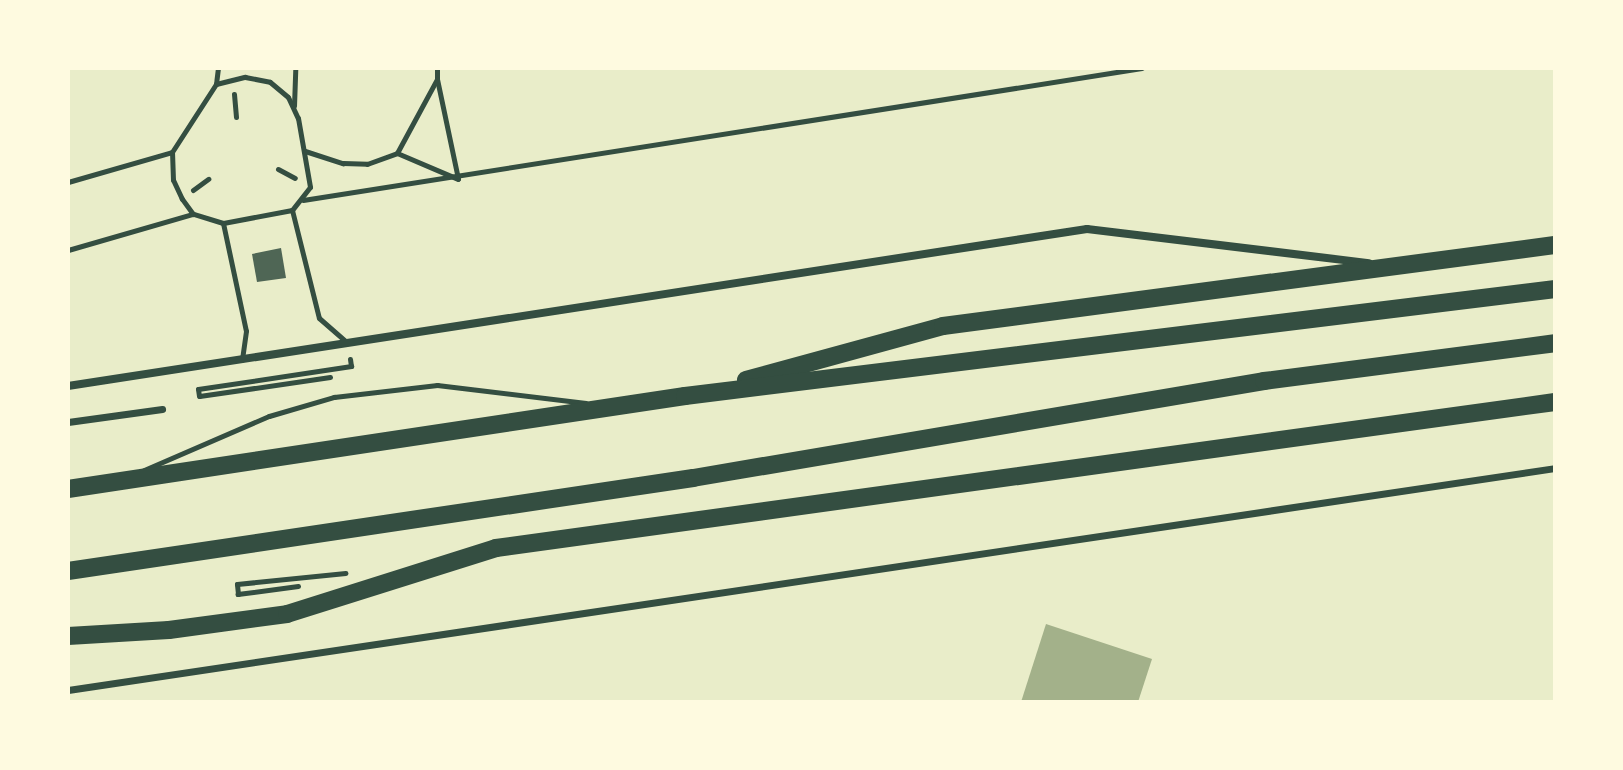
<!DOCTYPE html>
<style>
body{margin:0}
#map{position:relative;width:1623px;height:770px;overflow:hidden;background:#e9edc9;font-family:"Work Sans",sans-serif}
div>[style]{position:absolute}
.water>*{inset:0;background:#a3b18a}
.building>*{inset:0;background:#4f6655}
.path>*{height:5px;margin:-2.5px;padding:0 2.5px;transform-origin:2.5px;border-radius:2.5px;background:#344e41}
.service>*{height:5px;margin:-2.5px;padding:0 2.5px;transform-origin:2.5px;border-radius:2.5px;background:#344e41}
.pedestrian>*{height:7px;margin:-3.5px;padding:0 3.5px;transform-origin:3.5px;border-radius:3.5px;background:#344e41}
.minor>*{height:8px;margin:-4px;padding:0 4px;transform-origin:4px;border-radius:4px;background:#344e41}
.trunk>*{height:18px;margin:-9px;padding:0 9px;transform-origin:9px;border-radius:9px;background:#344e41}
span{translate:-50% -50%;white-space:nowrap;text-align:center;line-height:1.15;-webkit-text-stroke:7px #fefae0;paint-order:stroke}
.frame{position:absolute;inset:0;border:70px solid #fefae0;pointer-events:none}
</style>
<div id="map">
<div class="water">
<i style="clip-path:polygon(1046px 624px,1152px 659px,1138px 702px,1021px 702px)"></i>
</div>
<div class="building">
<i style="clip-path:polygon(281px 248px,286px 278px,257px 282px,252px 254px)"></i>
</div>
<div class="path">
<i style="left:234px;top:94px;width:23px;rotate:85deg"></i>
<i style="left:278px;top:169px;width:19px;rotate:28deg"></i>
<i style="left:193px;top:190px;width:19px;rotate:-36deg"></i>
<i style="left:330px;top:377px;width:132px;rotate:171.7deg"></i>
<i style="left:199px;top:396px;width:7px;rotate:-98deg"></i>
<i style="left:198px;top:389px;width:155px;rotate:-8.5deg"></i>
<i style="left:351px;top:366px;width:7px;rotate:-98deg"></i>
<i style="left:298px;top:586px;width:61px;rotate:172.4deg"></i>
<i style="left:238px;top:594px;width:10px;rotate:-96deg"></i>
<i style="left:237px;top:584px;width:109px;rotate:-5.8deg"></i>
</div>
<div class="service">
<i style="left:245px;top:77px;width:25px;rotate:11deg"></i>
<i style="left:270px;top:82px;width:23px;rotate:40deg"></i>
<i style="left:288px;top:97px;width:23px;rotate:65deg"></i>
<i style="left:298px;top:118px;width:70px;rotate:80.1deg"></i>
<i style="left:310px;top:187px;width:29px;rotate:128deg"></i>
<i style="left:292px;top:210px;width:70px;rotate:169.3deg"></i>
<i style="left:223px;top:223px;width:31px;rotate:-163deg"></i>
<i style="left:193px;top:214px;width:19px;rotate:-126deg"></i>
<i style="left:182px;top:199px;width:21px;rotate:-115deg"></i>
<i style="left:173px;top:180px;width:28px;rotate:-92deg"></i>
<i style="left:172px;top:152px;width:81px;rotate:-57.1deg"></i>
<i style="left:216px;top:84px;width:30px;rotate:-14deg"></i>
<i style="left:437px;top:79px;width:11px;rotate:-90deg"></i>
<i style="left:216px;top:84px;width:16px;rotate:-83deg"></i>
<i style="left:294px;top:106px;width:38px;rotate:-88deg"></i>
<i style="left:305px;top:151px;width:40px;rotate:18deg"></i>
<i style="left:343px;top:163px;width:24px;rotate:2deg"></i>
<i style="left:367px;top:164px;width:32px;rotate:-20deg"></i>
<i style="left:397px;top:153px;width:66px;rotate:23.1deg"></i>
<i style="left:397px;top:153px;width:84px;rotate:-61.6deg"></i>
<i style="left:437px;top:79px;width:102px;rotate:78.1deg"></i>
<i style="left:68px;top:182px;width:108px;rotate:-16.1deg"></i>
<i style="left:303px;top:200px;width:849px;rotate:-8.94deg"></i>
<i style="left:292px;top:210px;width:111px;rotate:76deg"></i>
<i style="left:319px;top:318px;width:37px;rotate:41deg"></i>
<i style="left:223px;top:223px;width:110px;rotate:78deg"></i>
<i style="left:246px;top:331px;width:29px;rotate:98deg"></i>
<i style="left:68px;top:250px;width:130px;rotate:-16.1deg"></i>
<i style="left:144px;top:470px;width:136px;rotate:-23.4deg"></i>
<i style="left:269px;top:416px;width:68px;rotate:-16.3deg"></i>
<i style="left:334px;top:397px;width:104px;rotate:-6.6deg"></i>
<i style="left:437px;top:385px;width:150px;rotate:6.9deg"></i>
</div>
<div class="pedestrian">
<i style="left:68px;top:422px;width:95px;rotate:-7.9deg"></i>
<i style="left:68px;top:690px;width:1503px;rotate:-8.49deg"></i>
</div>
<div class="minor">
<i style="left:68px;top:386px;width:1031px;rotate:-8.76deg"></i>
<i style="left:1087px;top:229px;width:284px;rotate:6.9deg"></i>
</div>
<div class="trunk">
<i style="left:746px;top:380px;width:204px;rotate:-15.3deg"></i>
<i style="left:943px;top:326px;width:617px;rotate:-7.54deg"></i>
<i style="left:68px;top:489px;width:624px;rotate:-8.57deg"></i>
<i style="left:685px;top:396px;width:877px;rotate:-7.01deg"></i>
<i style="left:68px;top:571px;width:632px;rotate:-8.46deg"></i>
<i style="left:693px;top:478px;width:579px;rotate:-9.64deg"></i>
<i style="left:1264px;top:381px;width:293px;rotate:-7.4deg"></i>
<i style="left:68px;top:636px;width:101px;rotate:-3.4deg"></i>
<i style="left:169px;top:630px;width:119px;rotate:-7.7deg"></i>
<i style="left:287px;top:614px;width:219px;rotate:-17.5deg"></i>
<i style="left:496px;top:548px;width:1069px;rotate:-7.85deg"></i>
</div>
<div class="frame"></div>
</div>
